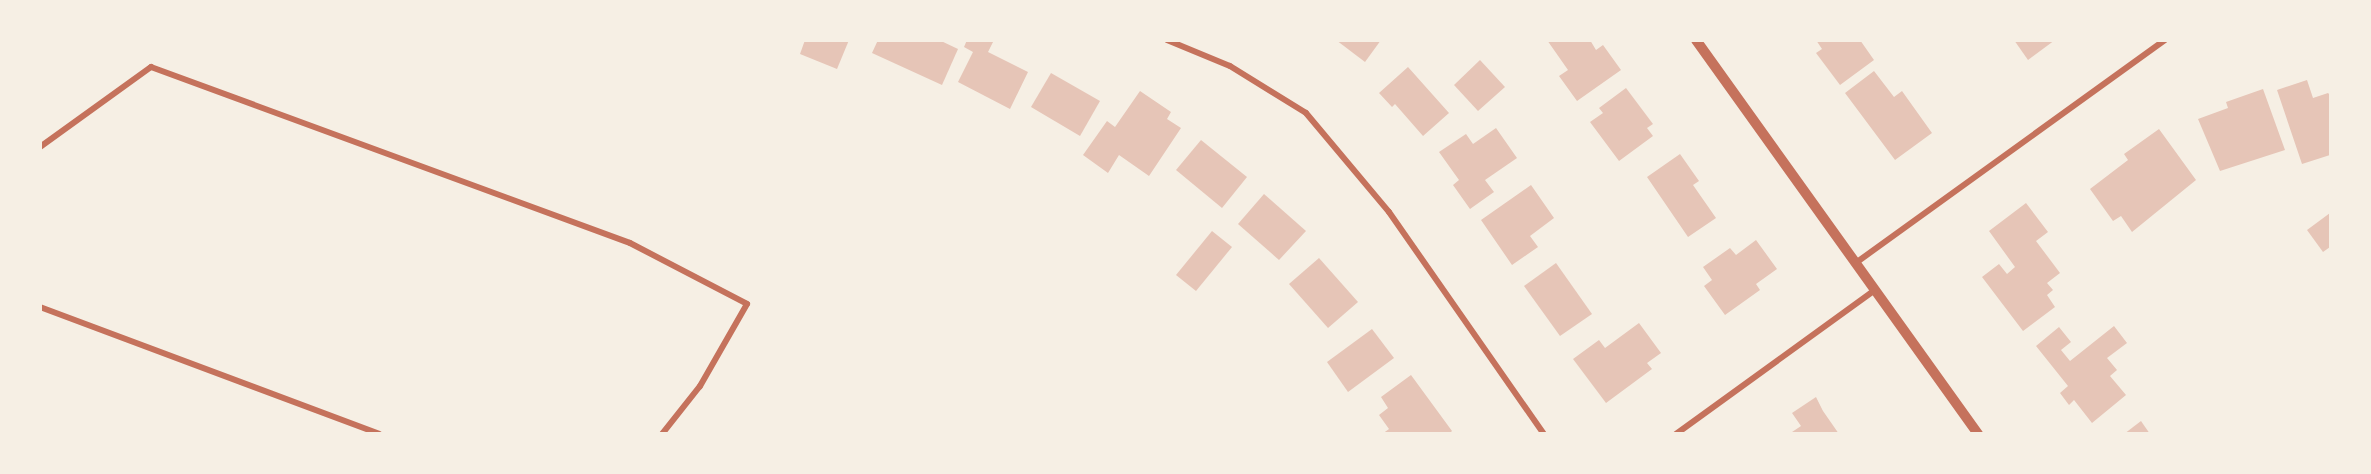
<!DOCTYPE html>
<style>
body{margin:0}
#map{position:relative;width:2371px;height:474px;overflow:hidden;background:#f6efe4;font-family:"Space Grotesk",sans-serif}
div>[style]{position:absolute}
.building>*{inset:0;background:#e6c5b7}
.minor>*{height:6px;margin:-3px;padding:0 3px;transform-origin:3px;border-radius:3px;background:#c5725c}
.tertiary>*{height:10px;margin:-5px;padding:0 5px;transform-origin:5px;border-radius:5px;background:#c5725c}
span{translate:-50% -50%;white-space:nowrap;text-align:center;line-height:1.15;-webkit-text-stroke:6px #f6efe4;paint-order:stroke}
.frame{position:absolute;inset:0;border:42px solid #f6efe4;pointer-events:none}
</style>
<div id="map">
<div class="building">
<i style="clip-path:polygon(805px 40px,849px 40px,837px 69px,800px 54px)"></i>
<i style="clip-path:polygon(878px 40px,939px 40px,958px 49px,942px 85px,872px 53px)"></i>
<i style="clip-path:polygon(967px 40px,994px 40px,988px 52px,1028px 72px,1010px 109px,958px 82px,973px 52px,964px 47px)"></i>
<i style="clip-path:polygon(1336px 40px,1381px 40px,1365px 62px)"></i>
<i style="clip-path:polygon(1547px 40px,1590px 40px,1596px 50px,1603px 45px,1621px 70px,1577px 101px,1559px 76px,1568px 70px)"></i>
<i style="clip-path:polygon(1816px 40px,1860px 40px,1874px 60px,1840px 85px,1816px 53px,1822px 49px)"></i>
<i style="clip-path:polygon(2014px 40px,2055px 40px,2028px 60px)"></i>
<i style="clip-path:polygon(1480px 60px,1505px 87px,1478px 111px,1454px 85px)"></i>
<i style="clip-path:polygon(1408px 67px,1449px 113px,1423px 136px,1395px 104px,1392px 107px,1379px 93px)"></i>
<i style="clip-path:polygon(1874px 71px,1894px 97px,1902px 91px,1932px 133px,1895px 160px,1845px 93px)"></i>
<i style="clip-path:polygon(1051px 73px,1100px 101px,1080px 136px,1031px 107px)"></i>
<i style="clip-path:polygon(2307px 80px,2313px 98px,2328px 93px,2330px 95px,2330px 155px,2302px 164px,2277px 90px)"></i>
<i style="clip-path:polygon(1626px 88px,1653px 124px,1647px 128px,1653px 136px,1619px 161px,1590px 122px,1603px 113px,1599px 108px)"></i>
<i style="clip-path:polygon(2263px 89px,2285px 150px,2220px 171px,2198px 119px,2228px 108px,2226px 102px)"></i>
<i style="clip-path:polygon(1140px 91px,1171px 112px,1167px 119px,1181px 128px,1149px 176px,1119px 155px,1108px 173px,1083px 155px,1107px 121px,1115px 127px)"></i>
<i style="clip-path:polygon(1496px 128px,1517px 158px,1485px 180px,1494px 192px,1470px 209px,1453px 185px,1459px 180px,1439px 152px,1466px 134px,1473px 144px)"></i>
<i style="clip-path:polygon(2159px 129px,2196px 180px,2132px 232px,2121px 216px,2113px 221px,2090px 189px,2128px 160px,2124px 154px)"></i>
<i style="clip-path:polygon(1201px 140px,1247px 177px,1222px 208px,1176px 170px)"></i>
<i style="clip-path:polygon(1680px 154px,1699px 181px,1693px 185px,1716px 218px,1688px 237px,1647px 177px)"></i>
<i style="clip-path:polygon(1531px 185px,1554px 218px,1530px 236px,1538px 247px,1512px 265px,1481px 220px)"></i>
<i style="clip-path:polygon(1264px 194px,1306px 231px,1279px 260px,1238px 224px)"></i>
<i style="clip-path:polygon(2026px 203px,2048px 232px,2036px 241px,2060px 273px,2047px 283px,2053px 290px,2047px 295px,2055px 307px,2023px 331px,1982px 277px,1999px 264px,2007px 274px,2015px 267px,1989px 231px)"></i>
<i style="clip-path:polygon(2330px 213px,2330px 247px,2323px 252px,2307px 230px)"></i>
<i style="clip-path:polygon(1212px 231px,1232px 247px,1196px 291px,1176px 275px)"></i>
<i style="clip-path:polygon(1756px 240px,1777px 269px,1756px 284px,1760px 290px,1725px 315px,1704px 286px,1712px 280px,1703px 267px,1730px 248px,1736px 255px)"></i>
<i style="clip-path:polygon(1319px 258px,1358px 302px,1328px 328px,1289px 284px)"></i>
<i style="clip-path:polygon(1556px 263px,1592px 314px,1560px 336px,1524px 286px)"></i>
<i style="clip-path:polygon(1639px 323px,1661px 353px,1647px 363px,1652px 369px,1606px 403px,1573px 359px,1599px 340px,1605px 348px)"></i>
<i style="clip-path:polygon(2114px 326px,2127px 343px,2107px 358px,2117px 370px,2110px 376px,2126px 395px,2092px 423px,2074px 400px,2069px 405px,2060px 393px,2068px 386px,2036px 346px,2059px 327px,2071px 342px,2061px 350px,2070px 361px)"></i>
<i style="clip-path:polygon(1372px 329px,1394px 358px,1348px 392px,1327px 362px)"></i>
<i style="clip-path:polygon(1411px 375px,1452px 431px,1449px 434px,1382px 434px,1389px 429px,1379px 415px,1388px 408px,1381px 397px)"></i>
<i style="clip-path:polygon(1816px 397px,1823px 411px,1839px 434px,1792px 432px,1801px 426px,1792px 413px)"></i>
<i style="clip-path:polygon(2141px 421px,2150px 434px,2124px 434px)"></i>
</div>
<div class="minor">
<i style="left:1167px;top:40px;width:68px;rotate:22.4deg"></i>
<i style="left:1230px;top:66px;width:89px;rotate:31.7deg"></i>
<i style="left:1306px;top:113px;width:129px;rotate:50deg"></i>
<i style="left:1389px;top:212px;width:271px;rotate:55.1deg"></i>
<i style="left:40px;top:147px;width:137px;rotate:-35.8deg"></i>
<i style="left:151px;top:67px;width:510px;rotate:20.17deg"></i>
<i style="left:630px;top:243px;width:132px;rotate:27.5deg"></i>
<i style="left:747px;top:304px;width:95px;rotate:119.8deg"></i>
<i style="left:700px;top:386px;width:61px;rotate:128.4deg"></i>
<i style="left:1857px;top:262px;width:380px;rotate:-35.8deg"></i>
<i style="left:40px;top:307px;width:362px;rotate:20.5deg"></i>
<i style="left:1676px;top:434px;width:246px;rotate:-35.9deg"></i>
</div>
<div class="tertiary">
<i style="left:1696px;top:40px;width:485px;rotate:54.4deg"></i>
</div>
<div class="frame"></div>
</div>
